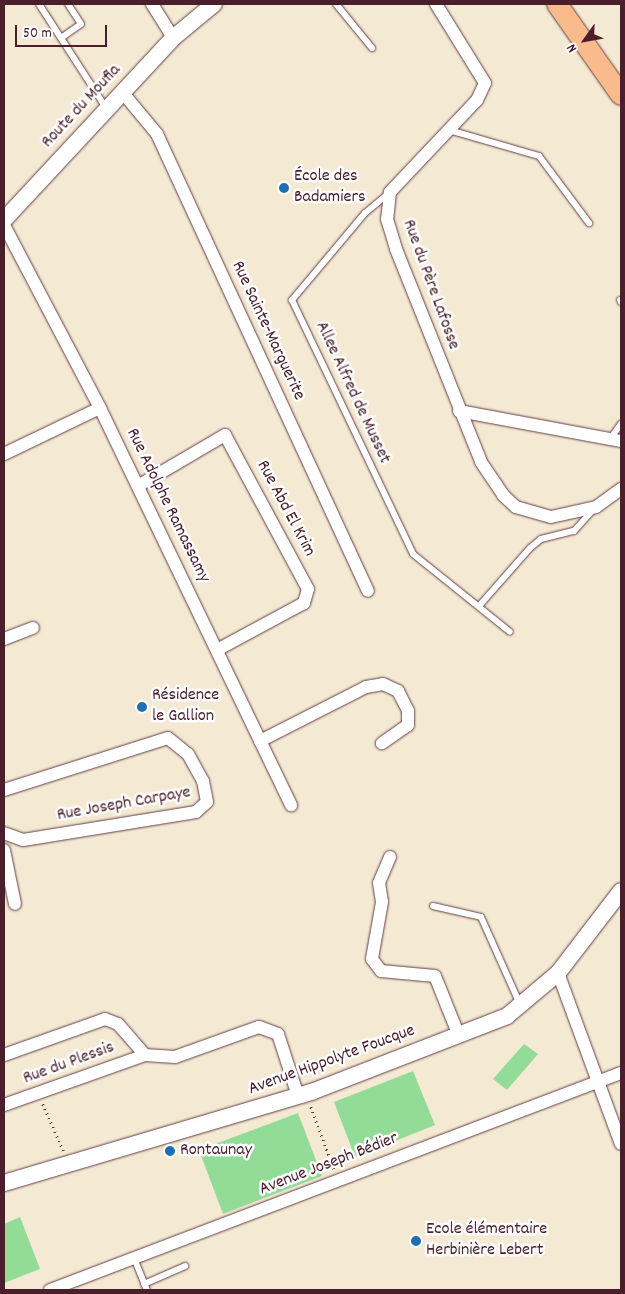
<!DOCTYPE html>
<meta charset="utf-8">
<style>
body{margin:0}
#map{position:relative;width:625px;height:1294px;overflow:hidden;background:#f4e9d3;font-family:Dekko,sans-serif}
div>[style]{position:absolute}
.green>*{inset:0;background:#93dc97}
.path>*{height:2.5px;margin-top:-1.25px;transform-origin:0;background:repeating-linear-gradient(90deg,#643d44 0 1px,transparent 0 5px)}
.roads{filter:drop-shadow(0 0 1px #643d44) drop-shadow(0 0 1px #643d44)}
.service>*{height:6px;margin:-3px;padding:0 3px;transform-origin:3px;border-radius:3px;background:#fff}
.minor>*{height:12px;margin:-6px;padding:0 6px;transform-origin:6px;border-radius:6px;background:#fff}
.tertiary>*{height:16px;margin:-8px;padding:0 8px;transform-origin:8px;border-radius:8px;background:#fff}
.primary>*{height:20px;margin:-10px;padding:0 10px;transform-origin:10px;border-radius:10px;background:#fabb8c}
.dots>*{width:14px;height:14px;translate:-50% -50%;box-sizing:border-box;border:2px solid #fff;border-radius:50%}
span{translate:-50% -50%;white-space:nowrap;text-align:center;line-height:1.15;-webkit-text-stroke:5px #fff;paint-order:stroke}
.street-label{font-size:18px;color:#4a1f2b}
.poi-label{font-size:18px;color:#4a1f2b}
.left{translate:0 -50%;text-align:left}
.frame{position:absolute;inset:0;border:5px solid #4a1f2b;pointer-events:none}
.north{position:absolute;left:560px;top:15px;width:50px;height:50px;-webkit-text-stroke:4px #fff;paint-order:stroke;rotate:238deg;font-size:14px;font-weight:700;line-height:20px;text-align:center;color:#4a1f2b}
.north::after{content:'';display:block;margin:auto;width:18px;height:22px;background:#4a1f2b;clip-path:polygon(50% 0,100% 100%,50% 72%,0 100%)}
.scale{position:absolute;left:15px;top:25px;width:92px;height:22px;box-sizing:border-box;border:2px solid #4a1f2b;border-top:0;padding-left:6px;font-size:15px;line-height:18px;white-space:nowrap;color:#4a1f2b;-webkit-text-stroke:4px #fff;paint-order:stroke}
</style>
<div id="map">
<div class="green">
<i style="clip-path:polygon(524px 1044px,538px 1054px,507px 1090px,493px 1079px)"></i>
<i style="clip-path:polygon(413px 1071px,435px 1125px,355px 1157px,334px 1102px)"></i>
<i style="clip-path:polygon(298px 1113px,322px 1176px,223px 1214px,199px 1150px)"></i>
<i style="clip-path:polygon(20px 1217px,40px 1269px,4px 1283px,4px 1224px)"></i>
</div>
<div class="path">
<i style="left:43px;top:1104px;width:52px;rotate:66.4deg"></i>
<i style="left:311px;top:1107px;width:66px;rotate:69.6deg"></i>
</div>
<div class="roads">
<div class="service">
<i style="left:39px;top:4px;width:124px;rotate:57.2deg"></i>
<i style="left:336px;top:4px;width:57px;rotate:50.7deg"></i>
<i style="left:61px;top:38px;width:24px;rotate:-35deg"></i>
<i style="left:81px;top:24px;width:24px;rotate:-123deg"></i>
<i style="left:449px;top:130px;width:94px;rotate:16.1deg"></i>
<i style="left:539px;top:156px;width:84px;rotate:53.3deg"></i>
<i style="left:389px;top:193px;width:31px;rotate:140deg"></i>
<i style="left:365px;top:213px;width:114px;rotate:130deg"></i>
<i style="left:292px;top:300px;width:281px;rotate:64.5deg"></i>
<i style="left:413px;top:554px;width:124px;rotate:38.8deg"></i>
<i style="left:620px;top:300px;width:2px;rotate:63deg"></i>
<i style="left:610px;top:439px;width:19px;rotate:-54deg"></i>
<i style="left:479px;top:606px;width:77px;rotate:-48.7deg"></i>
<i style="left:530px;top:548px;width:14px;rotate:-39deg"></i>
<i style="left:541px;top:539px;width:34px;rotate:-14deg"></i>
<i style="left:574px;top:531px;width:31px;rotate:-48deg"></i>
<i style="left:433px;top:906px;width:49px;rotate:12.9deg"></i>
<i style="left:481px;top:917px;width:95px;rotate:65.9deg"></i>
<i style="left:134px;top:1258px;width:35px;rotate:68deg"></i>
<i style="left:144px;top:1284px;width:45px;rotate:-23.7deg"></i>
</div>
<div class="minor">
<i style="left:152px;top:4px;width:40px;rotate:58deg"></i>
<i style="left:436px;top:4px;width:93px;rotate:58.2deg"></i>
<i style="left:485px;top:83px;width:19px;rotate:115deg"></i>
<i style="left:477px;top:100px;width:127px;rotate:133.4deg"></i>
<i style="left:390px;top:192px;width:27px;rotate:96deg"></i>
<i style="left:387px;top:219px;width:31px;rotate:73deg"></i>
<i style="left:396px;top:249px;width:229px;rotate:68.2deg"></i>
<i style="left:481px;top:462px;width:40px;rotate:56deg"></i>
<i style="left:503px;top:495px;width:18px;rotate:43deg"></i>
<i style="left:516px;top:507px;width:36px;rotate:16deg"></i>
<i style="left:551px;top:517px;width:46px;rotate:-12.5deg"></i>
<i style="left:596px;top:507px;width:31px;rotate:-36deg"></i>
<i style="left:123px;top:93px;width:53px;rotate:50.3deg"></i>
<i style="left:157px;top:134px;width:503px;rotate:65.22deg"></i>
<i style="left:4px;top:225px;width:207px;rotate:62.3deg"></i>
<i style="left:100px;top:408px;width:441px;rotate:64.3deg"></i>
<i style="left:459px;top:411px;width:165px;rotate:10.5deg"></i>
<i style="left:4px;top:454px;width:106px;rotate:-25.6deg"></i>
<i style="left:138px;top:486px;width:101px;rotate:-30.4deg"></i>
<i style="left:225px;top:435px;width:175px;rotate:61.7deg"></i>
<i style="left:308px;top:589px;width:15px;rotate:106deg"></i>
<i style="left:304px;top:603px;width:99px;rotate:151.6deg"></i>
<i style="left:4px;top:639px;width:31px;rotate:-21deg"></i>
<i style="left:260px;top:741px;width:119px;rotate:-27deg"></i>
<i style="left:366px;top:687px;width:17px;rotate:-10deg"></i>
<i style="left:383px;top:684px;width:17px;rotate:25deg"></i>
<i style="left:398px;top:691px;width:22px;rotate:63deg"></i>
<i style="left:408px;top:711px;width:14px;rotate:90deg"></i>
<i style="left:408px;top:725px;width:32px;rotate:145deg"></i>
<i style="left:4px;top:790px;width:172px;rotate:-17.6deg"></i>
<i style="left:168px;top:738px;width:26px;rotate:39deg"></i>
<i style="left:188px;top:754px;width:31px;rotate:61deg"></i>
<i style="left:203px;top:781px;width:21px;rotate:79deg"></i>
<i style="left:207px;top:802px;width:15px;rotate:138deg"></i>
<i style="left:196px;top:812px;width:175px;rotate:170.8deg"></i>
<i style="left:23px;top:840px;width:20px;rotate:-160deg"></i>
<i style="left:4px;top:850px;width:55px;rotate:78.5deg"></i>
<i style="left:390px;top:857px;width:28px;rotate:113deg"></i>
<i style="left:379px;top:883px;width:19px;rotate:81deg"></i>
<i style="left:382px;top:902px;width:58px;rotate:100deg"></i>
<i style="left:372px;top:959px;width:15px;rotate:53deg"></i>
<i style="left:381px;top:971px;width:54px;rotate:5.3deg"></i>
<i style="left:435px;top:976px;width:65px;rotate:68.2deg"></i>
<i style="left:558px;top:973px;width:182px;rotate:69.8deg"></i>
<i style="left:4px;top:1055px;width:107px;rotate:-19.6deg"></i>
<i style="left:105px;top:1019px;width:14px;rotate:21deg"></i>
<i style="left:118px;top:1024px;width:41px;rotate:48.9deg"></i>
<i style="left:4px;top:1105px;width:150px;rotate:-19.5deg"></i>
<i style="left:145px;top:1055px;width:30px;rotate:4deg"></i>
<i style="left:175px;top:1057px;width:89px;rotate:-19.7deg"></i>
<i style="left:259px;top:1027px;width:20px;rotate:20deg"></i>
<i style="left:278px;top:1034px;width:65px;rotate:72.1deg"></i>
<i style="left:50px;top:1290px;width:611px;rotate:-20.81deg"></i>
</div>
<div class="tertiary">
<i style="left:4px;top:220px;width:248px;rotate:-47.1deg"></i>
<i style="left:173px;top:38px;width:53px;rotate:-39.7deg"></i>
<i style="left:4px;top:1183px;width:323px;rotate:-16.5deg"></i>
<i style="left:314px;top:1091px;width:207px;rotate:-21.2deg"></i>
<i style="left:507px;top:1016px;width:67px;rotate:-40.1deg"></i>
<i style="left:558px;top:973px;width:103px;rotate:-52.5deg"></i>
</div>
<div class="primary">
<i style="left:557px;top:4px;width:111px;rotate:54.9deg"></i>
</div>
</div>
<div class="dots">
<i style="left:284px;top:188px;background:#1f6fb2"></i>
<i style="left:142px;top:707px;background:#1f6fb2"></i>
<i style="left:170px;top:1151px;background:#1f6fb2"></i>
<i style="left:416px;top:1241px;background:#1f6fb2"></i>
</div>
<div class="street-label">
<span style="left:82px;top:107px;rotate:-47deg">Route du Moufia</span>
<span style="left:430px;top:285px;rotate:70deg">Rue du Père Lafosse</span>
<span style="left:267px;top:331px;rotate:65deg">Rue Sainte-Marguerite</span>
<span style="left:352px;top:393px;rotate:65deg">Allee Alfred de Musset</span>
<span style="left:167px;top:506px;rotate:64deg">Rue Adolphe Ramassamy</span>
<span style="left:285px;top:509px;rotate:62deg">Rue Abd El Krim</span>
<span style="left:124px;top:805px;rotate:-10deg">Rue Joseph Carpaye</span>
<span style="left:332px;top:1061px;rotate:-20deg">Avenue Hippolyte Foucque</span>
<span style="left:69px;top:1064px;rotate:-20deg">Rue du Plessis</span>
<span style="left:329px;top:1165px;rotate:-21deg">Avenue Joseph Bédier</span>
</div>
<div class="poi-label">
<span class="left" style="left:294px;top:188px">École des<br>Badamiers</span>
<span class="left" style="left:152px;top:707px">Résidence<br>le Gallion</span>
<span class="left" style="left:180px;top:1151px">Rontaunay</span>
<span class="left" style="left:426px;top:1241px">Ecole élémentaire<br>Herbinière Lebert</span>
</div>
<div class="frame"></div>
<div class="north">N</div>
<div class="scale">50 m</div>
</div>
